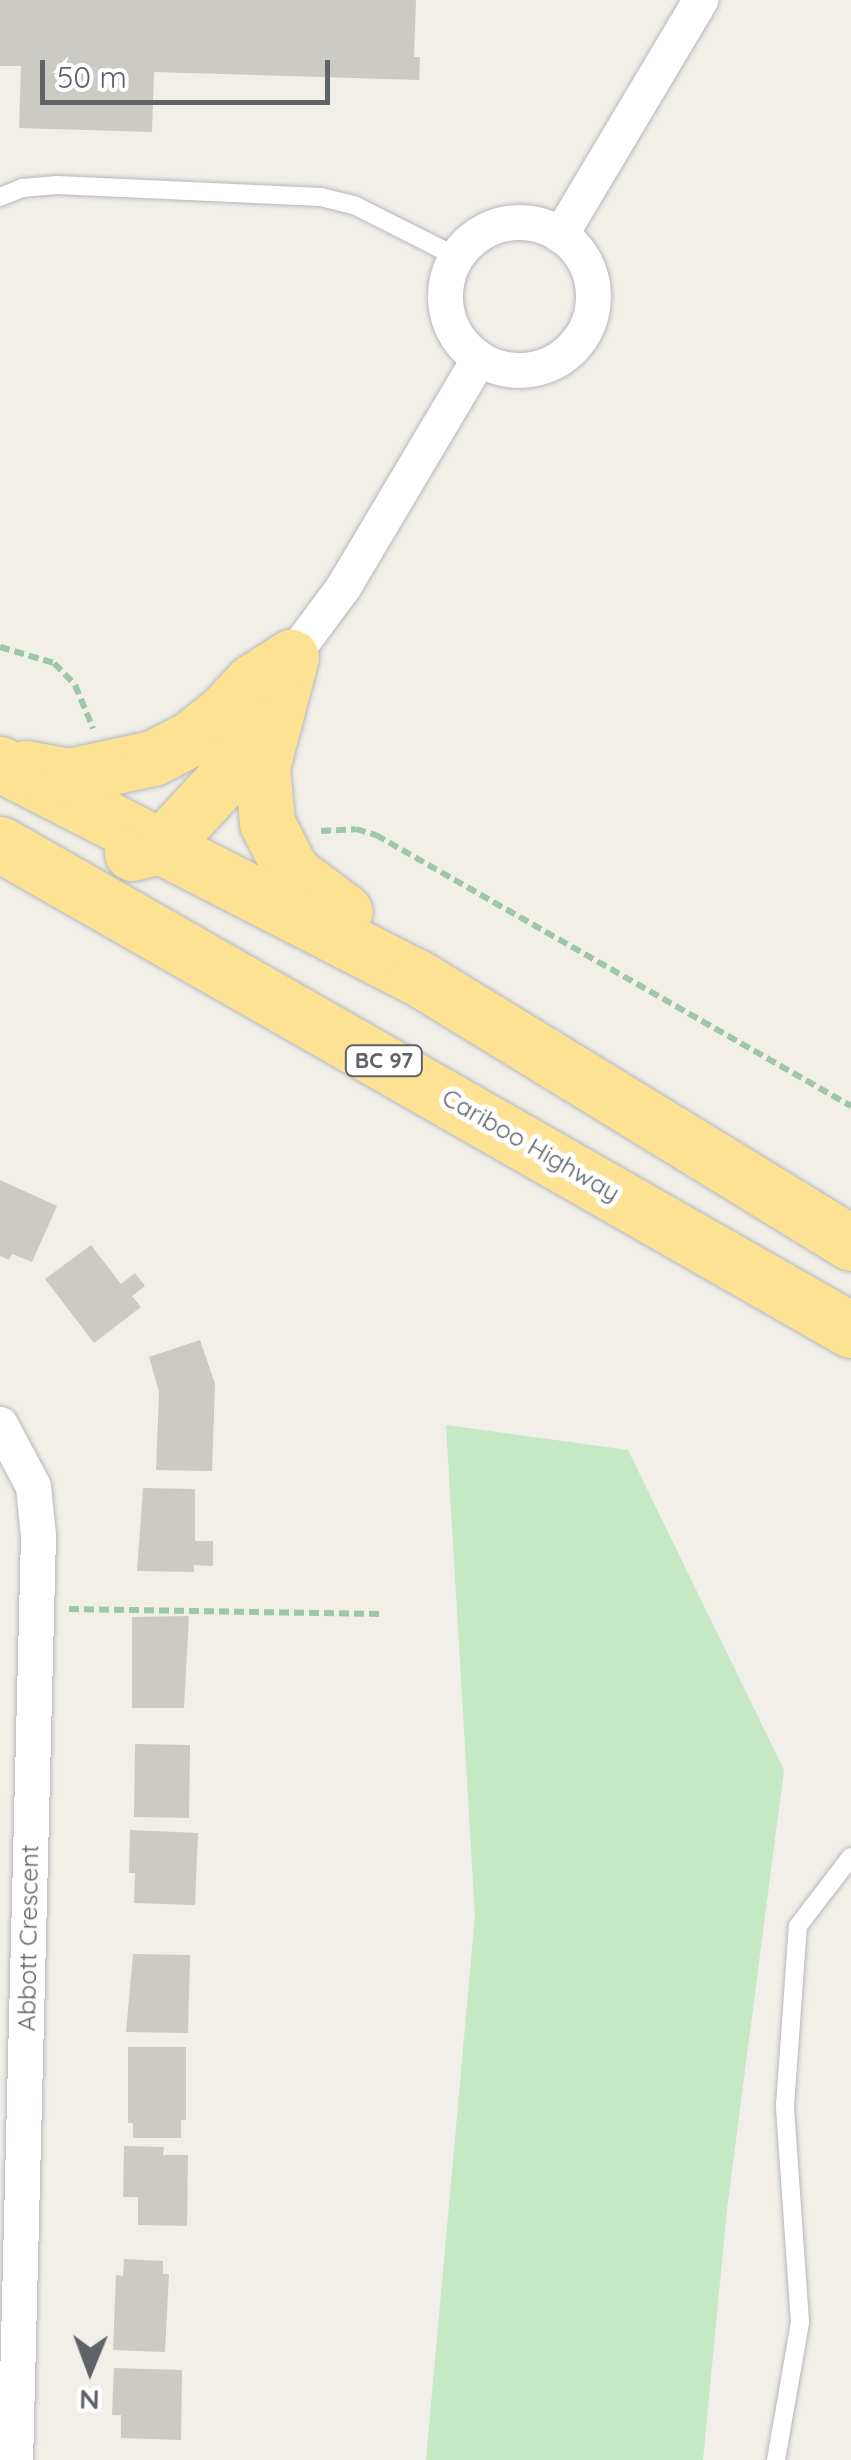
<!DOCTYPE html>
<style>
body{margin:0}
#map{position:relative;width:851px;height:2460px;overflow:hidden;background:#f1efe8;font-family:Quicksand,sans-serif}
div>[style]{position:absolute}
.green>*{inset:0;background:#c5e8c5}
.building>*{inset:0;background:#cccac5}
.path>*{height:6px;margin-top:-3px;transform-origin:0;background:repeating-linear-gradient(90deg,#9cc7a9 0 10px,transparent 0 15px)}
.roads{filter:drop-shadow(0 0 2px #b5b8bc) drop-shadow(0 0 2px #b5b8bc)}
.lane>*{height:18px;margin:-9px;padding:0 9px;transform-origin:9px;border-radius:9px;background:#fff}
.street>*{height:35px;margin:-17.5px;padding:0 17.5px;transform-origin:17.5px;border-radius:17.5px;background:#fff}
.street>.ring{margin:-17.5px;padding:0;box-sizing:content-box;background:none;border:35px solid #fff;border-radius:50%}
.highway>*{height:55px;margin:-27.5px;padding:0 27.5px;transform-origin:27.5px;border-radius:27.5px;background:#fde293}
span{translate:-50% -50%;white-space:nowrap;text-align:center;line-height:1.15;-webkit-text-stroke:10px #fff;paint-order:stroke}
.shield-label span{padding:2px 8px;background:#fff;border:2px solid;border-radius:8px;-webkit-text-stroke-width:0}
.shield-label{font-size:22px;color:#5f6368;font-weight:700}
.street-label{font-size:25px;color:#5f6368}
.north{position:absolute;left:40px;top:2320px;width:100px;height:100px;-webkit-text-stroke:8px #fff;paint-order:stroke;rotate:181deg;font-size:28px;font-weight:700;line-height:40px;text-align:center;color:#5f6368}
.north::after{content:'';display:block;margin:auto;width:35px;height:45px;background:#5f6368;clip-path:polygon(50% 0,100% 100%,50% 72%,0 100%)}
.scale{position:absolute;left:40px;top:60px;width:290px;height:45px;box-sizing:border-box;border:5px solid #5f6368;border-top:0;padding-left:12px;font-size:30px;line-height:35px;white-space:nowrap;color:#5f6368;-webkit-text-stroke:8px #fff;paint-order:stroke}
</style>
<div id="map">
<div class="green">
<i style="clip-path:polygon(446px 1425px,628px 1450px,784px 1770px,727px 2209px,703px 2460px,426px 2460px,475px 1916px)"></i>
</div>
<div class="building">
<i style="clip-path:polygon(0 0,416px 0,414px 57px,420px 57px,419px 80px,154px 72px,152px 132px,19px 128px,21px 66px,0 66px)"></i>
<i style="clip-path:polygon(0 1180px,57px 1206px,32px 1262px,12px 1254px,9px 1260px,0 1256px)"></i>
<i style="clip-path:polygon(91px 1245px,121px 1284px,135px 1273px,145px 1286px,132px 1296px,141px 1307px,94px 1343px,45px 1279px)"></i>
<i style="clip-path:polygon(200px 1340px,215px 1384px,212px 1471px,156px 1470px,159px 1392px,149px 1357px)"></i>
<i style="clip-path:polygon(143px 1488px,195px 1489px,195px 1541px,213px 1541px,213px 1566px,194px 1565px,194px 1572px,137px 1571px)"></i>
<i style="clip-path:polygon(189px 1616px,184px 1708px,132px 1708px,132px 1617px)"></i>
<i style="clip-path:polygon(135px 1744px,190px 1745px,189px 1818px,134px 1817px)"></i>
<i style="clip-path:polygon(130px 1830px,198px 1833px,195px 1905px,134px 1903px,135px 1873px,129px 1873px)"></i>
<i style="clip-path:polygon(133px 1954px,190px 1955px,188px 2033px,126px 2032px)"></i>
<i style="clip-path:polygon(128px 2047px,186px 2047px,186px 2120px,181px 2120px,181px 2138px,133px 2138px,133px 2123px,128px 2123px)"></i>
<i style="clip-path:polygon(124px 2146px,164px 2147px,163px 2155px,188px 2155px,187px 2226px,138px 2225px,138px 2197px,123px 2197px)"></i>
<i style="clip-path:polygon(124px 2259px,163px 2261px,163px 2274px,169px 2274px,165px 2352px,113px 2350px,116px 2275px,123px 2276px)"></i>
<i style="clip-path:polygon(114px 2368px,182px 2370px,181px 2440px,121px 2438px,121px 2415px,112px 2415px)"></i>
</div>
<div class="path">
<i style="left:0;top:647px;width:56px;rotate:16.5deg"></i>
<i style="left:54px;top:663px;width:30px;rotate:46deg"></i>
<i style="left:75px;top:685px;width:47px;rotate:67.3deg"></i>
<i style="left:321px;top:831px;width:35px;rotate:-3deg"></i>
<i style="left:356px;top:829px;width:21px;rotate:17deg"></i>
<i style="left:376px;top:835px;width:547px;rotate:29.71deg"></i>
<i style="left:69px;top:1609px;width:314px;rotate:0.9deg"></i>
</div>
<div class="roads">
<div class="lane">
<i style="left:0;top:197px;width:24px;rotate:-22deg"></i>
<i style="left:22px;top:188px;width:35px;rotate:-5deg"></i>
<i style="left:57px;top:185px;width:264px;rotate:2.6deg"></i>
<i style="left:321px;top:197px;width:36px;rotate:14deg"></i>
<i style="left:356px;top:206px;width:109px;rotate:26.8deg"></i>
<i style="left:776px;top:2460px;width:140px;rotate:-80.1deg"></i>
<i style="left:800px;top:2322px;width:217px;rotate:-94deg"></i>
<i style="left:785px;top:2106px;width:180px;rotate:-85.9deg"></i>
<i style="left:798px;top:1926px;width:87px;rotate:-52.5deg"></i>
</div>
<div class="street">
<i class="ring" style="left:445px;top:222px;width:113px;height:113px"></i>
<i style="left:560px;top:235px;width:274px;rotate:-59.2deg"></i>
<i style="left:291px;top:657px;width:87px;rotate:-53.4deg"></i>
<i style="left:343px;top:587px;width:266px;rotate:-59.3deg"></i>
<i style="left:0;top:1424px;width:70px;rotate:62deg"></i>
<i style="left:33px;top:1486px;width:49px;rotate:84.2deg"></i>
<i style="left:38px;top:1535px;width:925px;rotate:91.42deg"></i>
</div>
<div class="highway">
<i style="left:291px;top:657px;width:114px;rotate:104.8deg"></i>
<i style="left:262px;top:767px;width:56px;rotate:84.9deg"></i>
<i style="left:267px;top:823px;width:55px;rotate:63deg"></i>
<i style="left:292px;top:872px;width:66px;rotate:37deg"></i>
<i style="left:0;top:764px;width:468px;rotate:27.1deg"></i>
<i style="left:417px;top:977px;width:509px;rotate:31.5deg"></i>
<i style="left:26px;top:768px;width:44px;rotate:10.5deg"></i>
<i style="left:69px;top:776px;width:86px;rotate:-12.1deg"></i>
<i style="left:153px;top:758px;width:42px;rotate:-27.2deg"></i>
<i style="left:190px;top:739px;width:43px;rotate:-38.5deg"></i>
<i style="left:224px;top:712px;width:41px;rotate:-47deg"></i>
<i style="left:252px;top:682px;width:46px;rotate:-32.7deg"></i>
<i style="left:0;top:844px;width:980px;rotate:29.73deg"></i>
<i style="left:132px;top:853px;width:32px;rotate:-14deg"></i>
<i style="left:163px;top:845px;width:159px;rotate:-47.3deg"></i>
</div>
</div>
<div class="shield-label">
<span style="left:384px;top:1061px">BC 97</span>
</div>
<div class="street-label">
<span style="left:531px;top:1145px;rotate:30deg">Cariboo Highway</span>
<span style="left:28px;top:1938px;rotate:-89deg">Abbott Crescent</span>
</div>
<div class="north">N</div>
<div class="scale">50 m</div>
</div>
